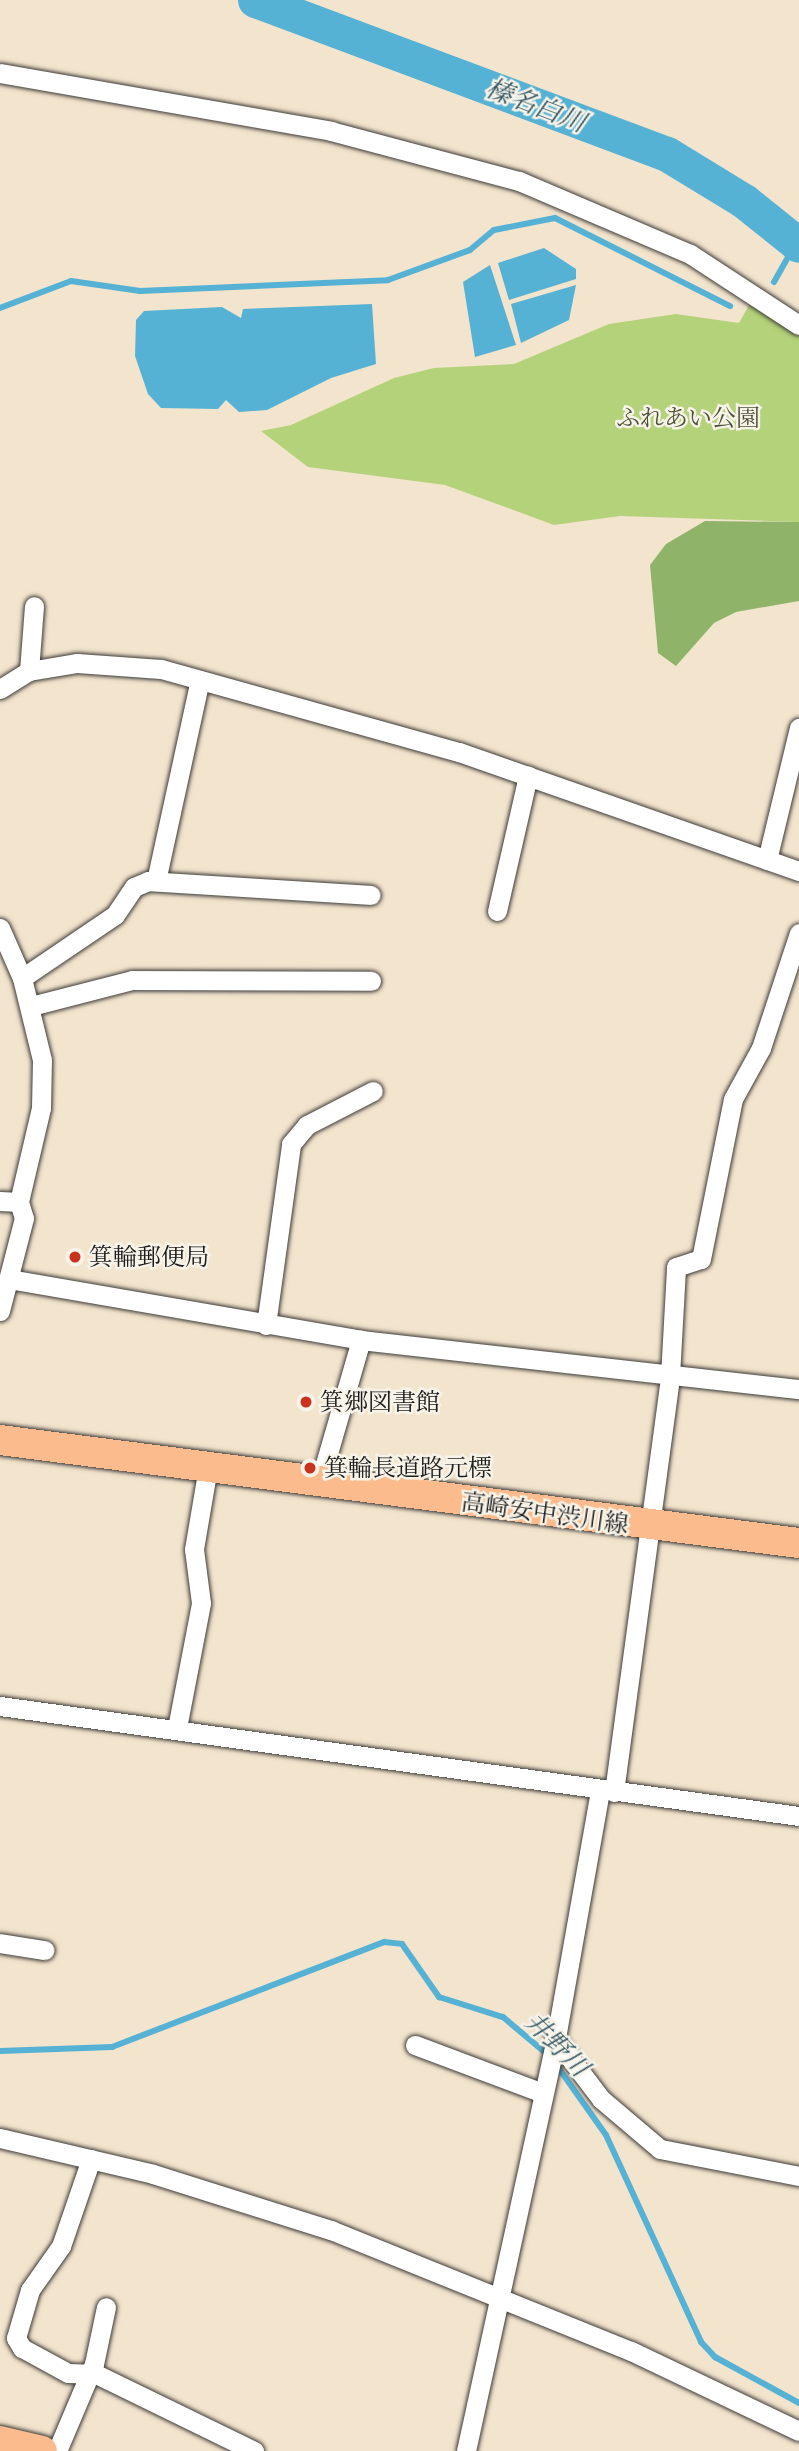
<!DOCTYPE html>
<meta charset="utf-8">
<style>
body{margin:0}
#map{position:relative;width:799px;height:2451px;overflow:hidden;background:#f3e4cd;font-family:"Gentium Book Plus","Noto Serif JP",serif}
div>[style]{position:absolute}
.green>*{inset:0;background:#b4d279}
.forest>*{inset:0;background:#8fb469}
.water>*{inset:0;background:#55b2d4}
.stream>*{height:6px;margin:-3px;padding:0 3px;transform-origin:3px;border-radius:3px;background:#55b2d4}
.river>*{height:35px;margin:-17.5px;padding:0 17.5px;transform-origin:17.5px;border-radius:17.5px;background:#55b2d4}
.roads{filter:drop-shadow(0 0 2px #3c3a37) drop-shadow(0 0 2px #3c3a37)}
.minor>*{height:19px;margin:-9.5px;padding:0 9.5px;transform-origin:9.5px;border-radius:9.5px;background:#fff}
.primary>*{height:30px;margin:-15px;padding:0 15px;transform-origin:15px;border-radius:15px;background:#fbbb8c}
.dots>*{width:19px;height:19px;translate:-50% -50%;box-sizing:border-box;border:4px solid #f7f3e8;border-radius:50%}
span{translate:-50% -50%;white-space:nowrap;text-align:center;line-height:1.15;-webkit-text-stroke:5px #f7f3e8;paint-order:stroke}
.park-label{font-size:24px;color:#4a5338}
.poi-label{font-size:24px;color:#1c1c1c}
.left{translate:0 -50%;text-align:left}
.street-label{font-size:24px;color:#1c1c1c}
.water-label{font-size:26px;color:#335866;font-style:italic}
</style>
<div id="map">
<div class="green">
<i style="clip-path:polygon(753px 298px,799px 332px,799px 522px,620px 516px,554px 525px,445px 485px,308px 467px,261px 431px,291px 425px,394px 378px,434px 368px,514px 364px,609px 324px,676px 314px,739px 323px)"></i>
</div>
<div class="forest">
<i style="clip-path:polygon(705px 521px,799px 522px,799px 601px,736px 612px,714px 623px,676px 666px,658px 653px,650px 565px,666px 544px)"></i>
</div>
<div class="water">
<i style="clip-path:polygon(544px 248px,576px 269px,576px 279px,509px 300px,498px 263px)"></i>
<i style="clip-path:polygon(490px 265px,516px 345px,475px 357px,463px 282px)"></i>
<i style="clip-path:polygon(576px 285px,569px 320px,521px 343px,511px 304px)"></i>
<i style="clip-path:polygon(372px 304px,376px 364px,331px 378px,267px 410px,239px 412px,226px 400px,218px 409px,161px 408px,148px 394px,135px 356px,136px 320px,144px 311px,222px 307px,241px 318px,243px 309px)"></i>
</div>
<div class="stream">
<i style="left:774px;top:282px;width:45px;rotate:-60.6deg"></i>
<i style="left:0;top:308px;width:76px;rotate:-20.8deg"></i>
<i style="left:71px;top:281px;width:70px;rotate:8.2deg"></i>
<i style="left:140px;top:291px;width:248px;rotate:-2.5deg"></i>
<i style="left:388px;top:280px;width:87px;rotate:-20.1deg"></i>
<i style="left:470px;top:250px;width:31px;rotate:-40deg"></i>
<i style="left:494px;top:230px;width:62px;rotate:-11.1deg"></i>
<i style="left:555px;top:218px;width:196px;rotate:26.7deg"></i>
<i style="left:0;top:2051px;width:112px;rotate:-2deg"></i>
<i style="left:112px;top:2047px;width:292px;rotate:-21.1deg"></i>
<i style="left:384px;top:1942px;width:18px;rotate:6deg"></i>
<i style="left:402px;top:1944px;width:65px;rotate:55.1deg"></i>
<i style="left:439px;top:1997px;width:67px;rotate:17.4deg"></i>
<i style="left:503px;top:2017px;width:59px;rotate:40.2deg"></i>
<i style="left:555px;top:2063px;width:88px;rotate:54.7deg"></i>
<i style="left:606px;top:2135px;width:228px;rotate:65.3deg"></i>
<i style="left:701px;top:2342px;width:21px;rotate:47deg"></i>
<i style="left:715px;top:2357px;width:96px;rotate:28.7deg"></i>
</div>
<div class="river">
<i style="left:255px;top:0;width:440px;rotate:20.5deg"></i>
<i style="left:667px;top:154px;width:90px;rotate:31.4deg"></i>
<i style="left:744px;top:201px;width:70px;rotate:38.7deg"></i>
</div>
<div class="roads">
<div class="minor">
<i style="left:0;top:73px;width:336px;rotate:9.9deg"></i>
<i style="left:331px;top:131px;width:195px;rotate:14.9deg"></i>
<i style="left:519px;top:181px;width:186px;rotate:23.1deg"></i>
<i style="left:690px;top:254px;width:130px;rotate:33.1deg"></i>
<i style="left:29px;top:671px;width:65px;rotate:-85.6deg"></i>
<i style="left:0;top:689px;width:34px;rotate:-32deg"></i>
<i style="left:29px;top:671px;width:49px;rotate:-9.5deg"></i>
<i style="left:77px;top:663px;width:84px;rotate:4.1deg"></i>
<i style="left:161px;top:669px;width:309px;rotate:15.6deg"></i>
<i style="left:459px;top:752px;width:360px;rotate:19.3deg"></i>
<i style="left:767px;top:860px;width:136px;rotate:-76.4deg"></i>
<i style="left:156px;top:881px;width:203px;rotate:-77.7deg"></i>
<i style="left:497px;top:911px;width:139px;rotate:-77.1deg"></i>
<i style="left:0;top:928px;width:55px;rotate:66.3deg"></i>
<i style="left:22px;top:978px;width:84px;rotate:76.3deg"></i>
<i style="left:42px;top:1060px;width:48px;rotate:91.2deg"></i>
<i style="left:41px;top:1108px;width:97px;rotate:103.2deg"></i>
<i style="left:22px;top:978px;width:112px;rotate:-34.1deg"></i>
<i style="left:115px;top:915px;width:34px;rotate:-56deg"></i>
<i style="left:134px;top:887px;width:15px;rotate:-23deg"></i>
<i style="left:148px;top:881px;width:223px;rotate:3.6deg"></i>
<i style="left:31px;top:1006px;width:104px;rotate:-14.4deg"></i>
<i style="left:132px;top:980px;width:239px;rotate:0.2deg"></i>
<i style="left:0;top:1201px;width:19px;rotate:3deg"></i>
<i style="left:19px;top:1202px;width:17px;rotate:73deg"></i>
<i style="left:24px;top:1218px;width:96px;rotate:104.5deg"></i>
<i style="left:9px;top:1279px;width:357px;rotate:9.8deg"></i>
<i style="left:361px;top:1340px;width:441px;rotate:6.4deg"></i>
<i style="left:266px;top:1325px;width:183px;rotate:-82.1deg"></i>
<i style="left:291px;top:1144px;width:25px;rotate:-50deg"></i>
<i style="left:307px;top:1125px;width:74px;rotate:-27.3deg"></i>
<i style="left:320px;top:1481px;width:147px;rotate:-73.8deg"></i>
<i style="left:0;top:1706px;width:807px;rotate:7.84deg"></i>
<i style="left:177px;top:1728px;width:127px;rotate:-79.1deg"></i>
<i style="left:201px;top:1603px;width:54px;rotate:-97.4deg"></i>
<i style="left:194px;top:1549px;width:83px;rotate:-80.3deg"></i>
<i style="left:614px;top:1792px;width:420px;rotate:-82.3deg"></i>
<i style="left:670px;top:1376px;width:109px;rotate:-86.8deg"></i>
<i style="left:676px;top:1267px;width:26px;rotate:-18deg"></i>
<i style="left:701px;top:1259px;width:163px;rotate:-78.7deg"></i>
<i style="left:733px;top:1099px;width:58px;rotate:-61.2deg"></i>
<i style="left:761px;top:1048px;width:121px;rotate:-71.7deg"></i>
<i style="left:0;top:1943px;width:45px;rotate:9deg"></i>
<i style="left:554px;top:2037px;width:78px;rotate:52.8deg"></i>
<i style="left:601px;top:2099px;width:77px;rotate:40.3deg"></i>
<i style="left:660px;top:2149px;width:142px;rotate:11deg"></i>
<i style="left:415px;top:2045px;width:137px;rotate:20.6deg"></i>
<i style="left:0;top:2138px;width:157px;rotate:13.2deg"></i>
<i style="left:153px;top:2174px;width:187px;rotate:17.5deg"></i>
<i style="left:331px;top:2230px;width:323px;rotate:22deg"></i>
<i style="left:631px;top:2351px;width:186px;rotate:25.5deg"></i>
<i style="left:91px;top:2159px;width:92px;rotate:109deg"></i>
<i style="left:61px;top:2246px;width:54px;rotate:125.2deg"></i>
<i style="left:30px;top:2290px;width:50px;rotate:106.3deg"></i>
<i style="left:16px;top:2338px;width:12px;rotate:59deg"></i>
<i style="left:22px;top:2348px;width:52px;rotate:28.5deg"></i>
<i style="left:68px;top:2373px;width:28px;rotate:2deg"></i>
<i style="left:96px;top:2374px;width:176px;rotate:26deg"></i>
<i style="left:57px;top:2451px;width:95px;rotate:-67deg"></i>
<i style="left:94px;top:2364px;width:58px;rotate:-78.1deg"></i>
<i style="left:466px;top:2451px;width:412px;rotate:-77.7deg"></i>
<i style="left:554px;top:2049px;width:263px;rotate:-79.9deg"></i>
</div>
<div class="primary">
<i style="left:0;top:1440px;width:806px;rotate:7.35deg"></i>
<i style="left:0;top:2441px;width:43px;rotate:13.4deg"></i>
</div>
</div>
<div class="dots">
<i style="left:75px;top:1257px;background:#c8321e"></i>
<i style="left:306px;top:1402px;background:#c8321e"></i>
<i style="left:310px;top:1468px;background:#c8321e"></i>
</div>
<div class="park-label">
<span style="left:688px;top:418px">ふれあい公園</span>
</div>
<div class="poi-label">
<span class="left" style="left:89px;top:1257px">箕輪郵便局</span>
<span class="left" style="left:320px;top:1402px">箕郷図書館</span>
<span class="left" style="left:324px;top:1468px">箕輪長道路元標</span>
</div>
<div class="street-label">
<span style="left:545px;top:1513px;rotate:8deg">高崎安中渋川線</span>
</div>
<div class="water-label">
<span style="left:536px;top:105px;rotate:21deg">榛名白川</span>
<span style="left:557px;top:2044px;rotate:45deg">井野川</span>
</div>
</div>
